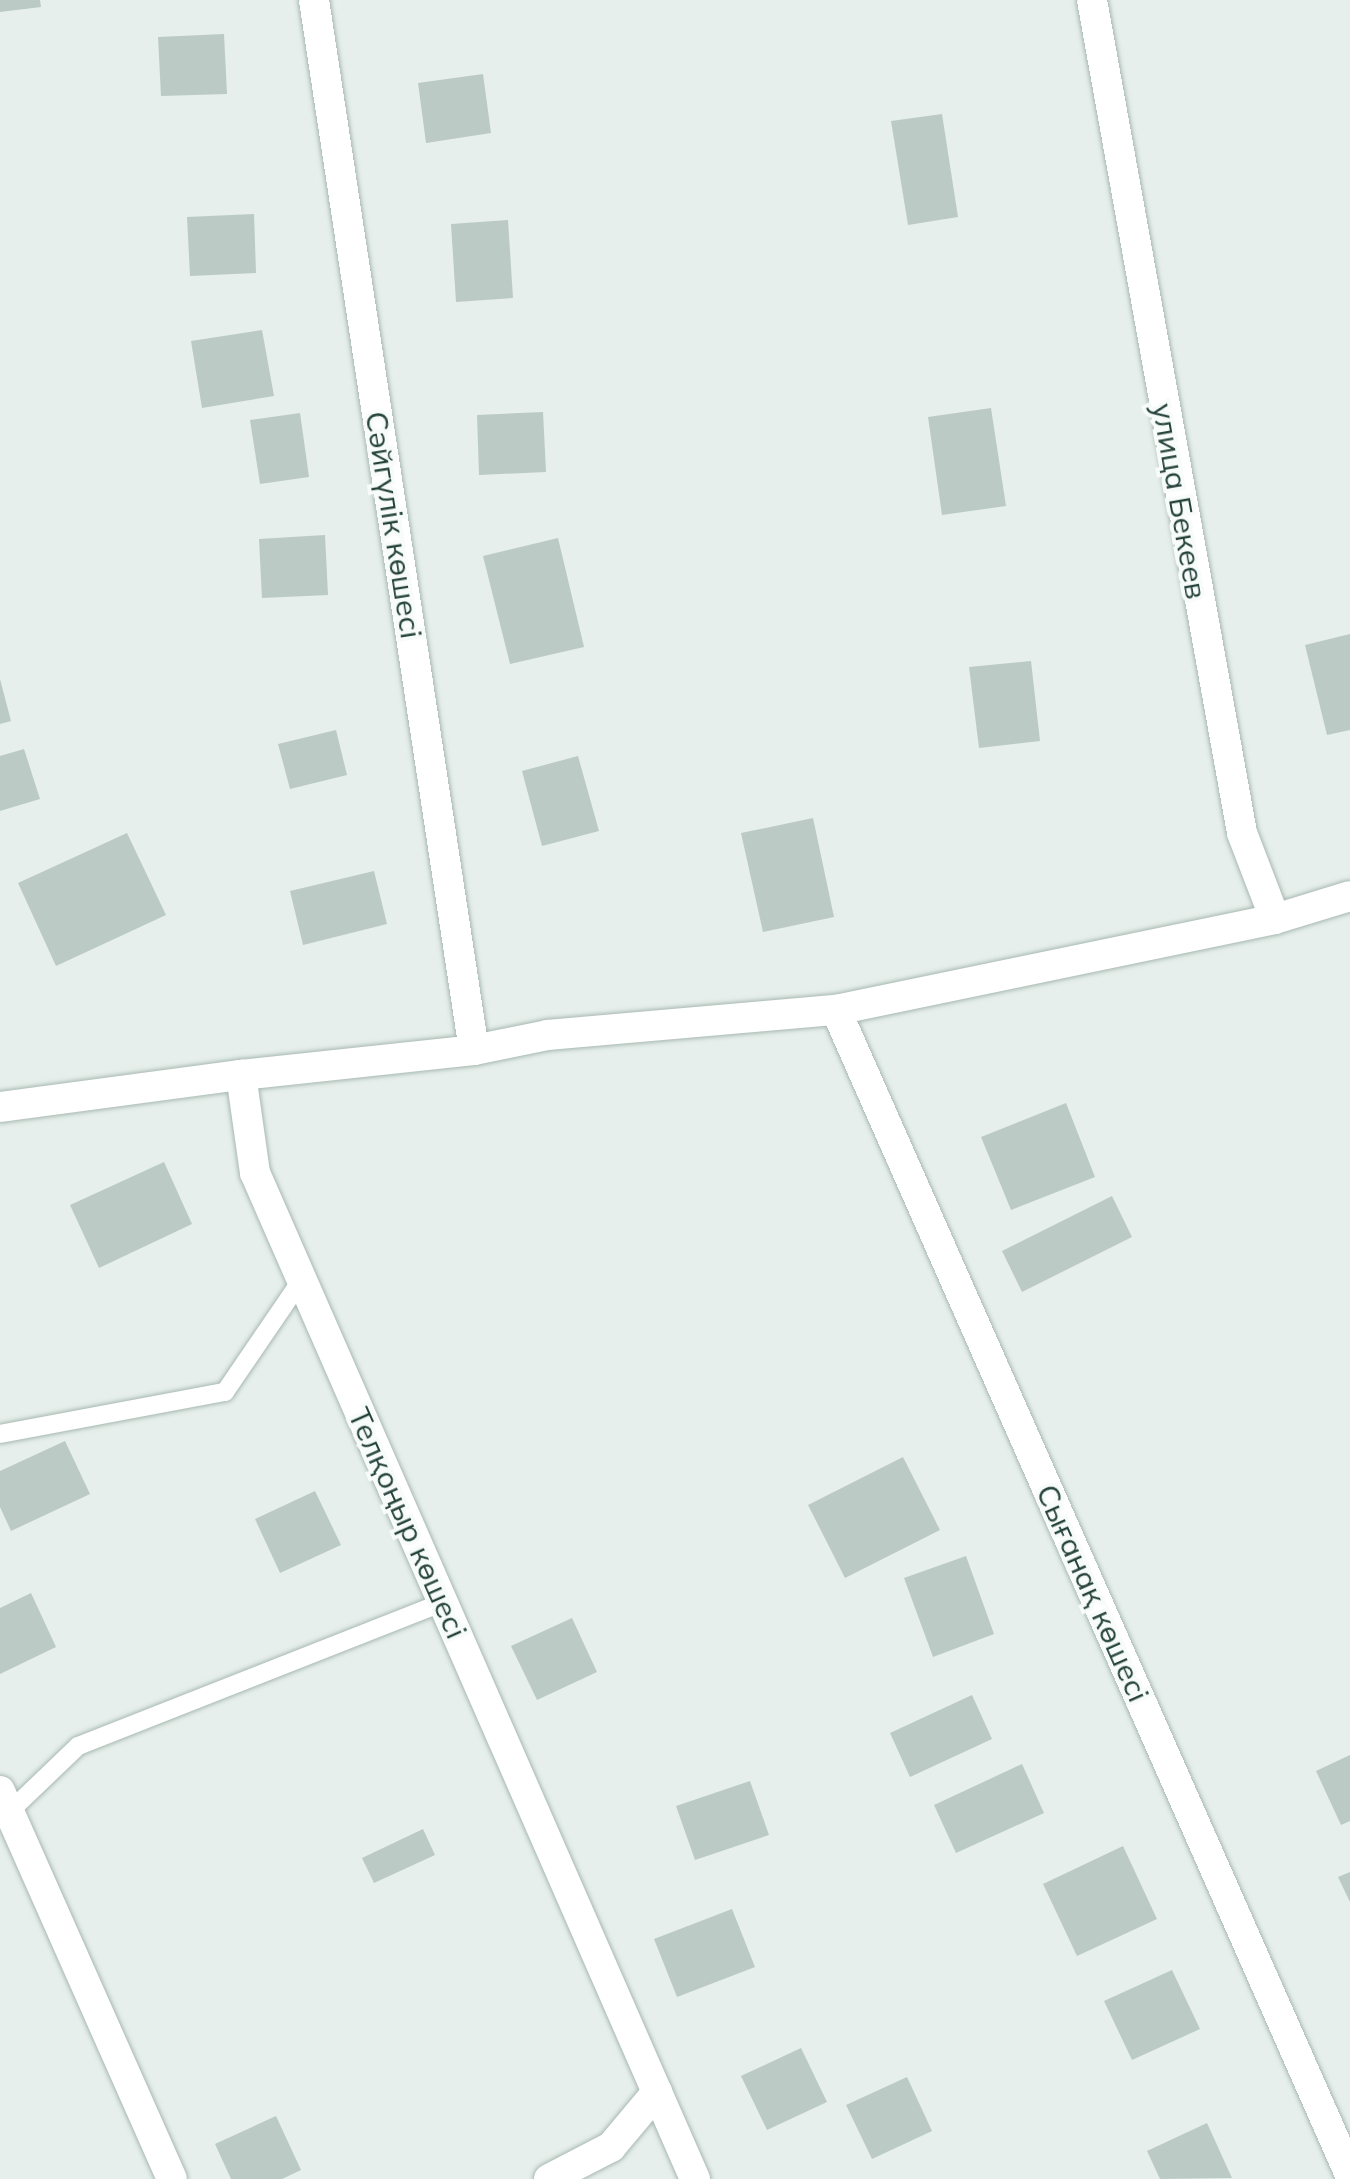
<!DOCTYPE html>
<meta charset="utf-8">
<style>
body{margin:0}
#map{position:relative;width:1350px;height:2179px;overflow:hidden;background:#e6efeb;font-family:Mulish,sans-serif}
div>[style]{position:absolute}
.building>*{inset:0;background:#bbcac4}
.roads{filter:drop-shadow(0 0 2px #a8b8b2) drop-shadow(0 0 2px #a8b8b2)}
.lane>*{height:18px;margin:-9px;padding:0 9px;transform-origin:9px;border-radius:9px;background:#fff}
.street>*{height:30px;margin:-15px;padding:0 15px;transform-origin:15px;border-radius:15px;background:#fff}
span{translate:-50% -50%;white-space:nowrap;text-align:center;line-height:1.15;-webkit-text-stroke:8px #f7fbf9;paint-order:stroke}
.street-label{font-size:30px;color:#24423a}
</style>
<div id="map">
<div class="building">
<i style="clip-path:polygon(0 0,40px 0,41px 7px,0 12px)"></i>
<i style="clip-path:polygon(224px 34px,227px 94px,161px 96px,158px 37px)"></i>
<i style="clip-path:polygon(483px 74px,491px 133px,426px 143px,418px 83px)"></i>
<i style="clip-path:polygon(942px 114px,958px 217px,908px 225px,891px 121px)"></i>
<i style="clip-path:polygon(254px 214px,256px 273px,190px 276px,187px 217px)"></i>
<i style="clip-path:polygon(508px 220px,513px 298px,456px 302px,451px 224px)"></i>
<i style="clip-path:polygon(262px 330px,274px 396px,202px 408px,191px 341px)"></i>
<i style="clip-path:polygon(991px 408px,1006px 506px,942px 515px,928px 417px)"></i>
<i style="clip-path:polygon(543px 412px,546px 472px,479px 475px,477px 415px)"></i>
<i style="clip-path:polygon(300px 413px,309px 477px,260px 484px,250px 420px)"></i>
<i style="clip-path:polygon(325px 535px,328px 595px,262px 598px,259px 539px)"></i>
<i style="clip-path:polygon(558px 538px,584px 647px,510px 664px,483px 556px)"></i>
<i style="clip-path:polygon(1350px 634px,1350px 730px,1327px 735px,1305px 645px)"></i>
<i style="clip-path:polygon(1031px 661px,1040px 741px,979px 748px,969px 667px)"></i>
<i style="clip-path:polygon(0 679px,11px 721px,0 724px)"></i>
<i style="clip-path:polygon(336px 730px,347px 775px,290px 789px,278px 744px)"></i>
<i style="clip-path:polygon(24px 749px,40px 799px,0 811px,0 756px)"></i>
<i style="clip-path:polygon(578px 756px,599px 831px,542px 846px,522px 771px)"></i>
<i style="clip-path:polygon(813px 818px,834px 917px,763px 932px,741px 833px)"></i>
<i style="clip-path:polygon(127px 833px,166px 915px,56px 966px,18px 883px)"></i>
<i style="clip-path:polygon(374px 871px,387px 924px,303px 945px,290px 891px)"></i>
<i style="clip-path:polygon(1066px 1103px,1095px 1177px,1011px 1210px,981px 1137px)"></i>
<i style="clip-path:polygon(164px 1162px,192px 1224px,99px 1268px,70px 1205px)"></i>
<i style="clip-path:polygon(1112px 1196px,1132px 1237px,1022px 1292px,1002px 1251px)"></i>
<i style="clip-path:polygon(65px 1441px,90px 1494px,11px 1531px,0 1507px,0 1471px)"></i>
<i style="clip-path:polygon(903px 1457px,940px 1530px,845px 1578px,808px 1505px)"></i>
<i style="clip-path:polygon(315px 1491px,341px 1545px,280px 1573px,255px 1519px)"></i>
<i style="clip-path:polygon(966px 1556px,994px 1634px,933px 1657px,904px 1578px)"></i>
<i style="clip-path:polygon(31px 1593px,56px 1647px,0 1674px,0 1608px)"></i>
<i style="clip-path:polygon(572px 1618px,597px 1672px,537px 1700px,511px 1646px)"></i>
<i style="clip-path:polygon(972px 1695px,992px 1739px,910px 1777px,890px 1733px)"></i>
<i style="clip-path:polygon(1350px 1755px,1350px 1821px,1341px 1825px,1316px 1771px)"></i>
<i style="clip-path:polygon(1022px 1764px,1044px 1813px,956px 1853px,934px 1805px)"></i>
<i style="clip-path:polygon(750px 1781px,769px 1835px,695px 1860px,676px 1806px)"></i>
<i style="clip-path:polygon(423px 1829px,435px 1855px,374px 1883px,362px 1858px)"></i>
<i style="clip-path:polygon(1123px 1846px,1157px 1919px,1077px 1956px,1043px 1884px)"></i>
<i style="clip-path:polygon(1350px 1872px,1350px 1902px,1338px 1877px)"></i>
<i style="clip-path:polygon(732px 1909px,755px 1967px,677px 1997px,654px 1939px)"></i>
<i style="clip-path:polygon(1172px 1970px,1200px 2029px,1132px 2060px,1104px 2001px)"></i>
<i style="clip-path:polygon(801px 2048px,827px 2102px,767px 2130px,741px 2076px)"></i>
<i style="clip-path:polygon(907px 2077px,932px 2131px,872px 2159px,846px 2105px)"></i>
<i style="clip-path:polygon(276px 2116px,301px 2170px,282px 2179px,231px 2179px,215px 2144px)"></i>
<i style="clip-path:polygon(1207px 2123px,1232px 2178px,1160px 2179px,1147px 2151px)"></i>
</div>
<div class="roads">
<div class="lane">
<i style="left:0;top:1434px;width:229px;rotate:-10.6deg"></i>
<i style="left:225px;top:1392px;width:137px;rotate:-55.7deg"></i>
<i style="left:4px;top:1817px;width:103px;rotate:-43.8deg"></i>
<i style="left:78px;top:1746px;width:392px;rotate:-21.5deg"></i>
</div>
<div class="street">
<i style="left:314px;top:0;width:1062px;rotate:81.34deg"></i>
<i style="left:1092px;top:0;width:846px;rotate:79.79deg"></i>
<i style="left:1242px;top:833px;width:92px;rotate:69deg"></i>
<i style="left:1275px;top:919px;width:78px;rotate:-17deg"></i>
<i style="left:836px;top:1010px;width:1273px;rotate:66.19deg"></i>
<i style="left:0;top:1107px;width:243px;rotate:-7.6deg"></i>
<i style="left:0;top:1791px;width:424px;rotate:66.1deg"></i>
<i style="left:549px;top:2179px;width:70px;rotate:-27.3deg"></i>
<i style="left:611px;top:2147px;width:72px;rotate:-50.1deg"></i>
<i style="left:695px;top:2179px;width:1098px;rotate:-113.62deg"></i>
<i style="left:255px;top:1173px;width:99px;rotate:-98.1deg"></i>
<i style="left:241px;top:1075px;width:234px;rotate:-6.1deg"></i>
<i style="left:474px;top:1050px;width:76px;rotate:-11.5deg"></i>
<i style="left:548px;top:1035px;width:289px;rotate:-5deg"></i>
<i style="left:836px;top:1010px;width:448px;rotate:-11.7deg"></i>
</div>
</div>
<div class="street-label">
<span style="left:1180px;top:501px;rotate:80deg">улица Бекеев</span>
<span style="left:394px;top:525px;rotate:81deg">Сәйгүлік көшесі</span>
<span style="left:408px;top:1523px;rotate:66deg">Телқоңыр көшесі</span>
<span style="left:1093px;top:1593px;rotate:66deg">Сығанақ көшесі</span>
</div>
</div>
